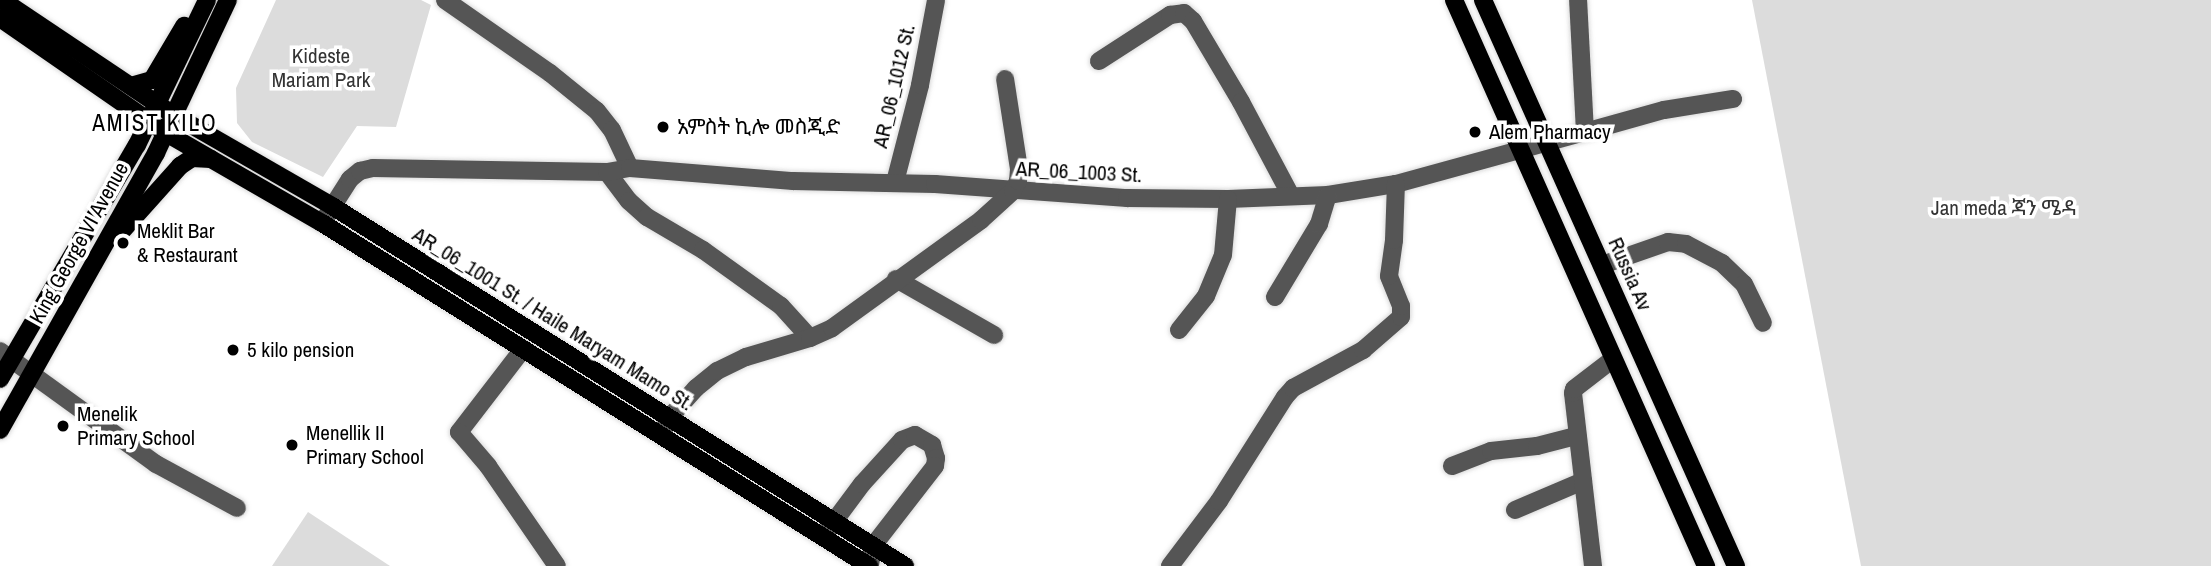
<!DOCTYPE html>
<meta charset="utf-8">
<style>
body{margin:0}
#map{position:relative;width:2211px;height:566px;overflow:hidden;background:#fff;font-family:"Archivo Narrow","Noto Sans Ethiopic",sans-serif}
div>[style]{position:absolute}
.green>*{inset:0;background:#dcdcdc}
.roads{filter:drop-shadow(0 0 2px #dbdbdb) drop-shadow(0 0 2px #dbdbdb)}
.minor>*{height:18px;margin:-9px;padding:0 9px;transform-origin:9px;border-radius:9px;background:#555}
.major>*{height:18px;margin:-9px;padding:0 9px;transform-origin:9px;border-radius:9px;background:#000}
.dots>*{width:19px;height:19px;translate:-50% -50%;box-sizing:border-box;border:4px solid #fff;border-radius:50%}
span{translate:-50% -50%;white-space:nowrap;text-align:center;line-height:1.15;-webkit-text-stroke:7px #fff;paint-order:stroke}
.park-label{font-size:21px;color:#333}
.street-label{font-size:21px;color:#000}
.poi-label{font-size:21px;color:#000}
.left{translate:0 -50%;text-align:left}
.neighbourhood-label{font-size:23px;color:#000;letter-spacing:2px}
</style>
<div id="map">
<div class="green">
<i style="clip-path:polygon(276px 0,421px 0,431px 5px,396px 127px,357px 126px,323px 177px,252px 142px,237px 123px,236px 88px)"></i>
<i style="clip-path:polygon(1752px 0,2211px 0,2211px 566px,1861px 566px)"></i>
<i style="clip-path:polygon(308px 512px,390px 566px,272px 566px)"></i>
</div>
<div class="roads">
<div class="minor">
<i style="left:445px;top:0;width:128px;rotate:34.8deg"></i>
<i style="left:550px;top:73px;width:60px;rotate:39deg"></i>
<i style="left:597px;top:111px;width:24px;rotate:52deg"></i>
<i style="left:612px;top:130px;width:42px;rotate:64.7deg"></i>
<i style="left:1099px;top:61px;width:85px;rotate:-32.9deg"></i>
<i style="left:1170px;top:15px;width:14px;rotate:-8deg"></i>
<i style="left:1184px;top:13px;width:12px;rotate:42deg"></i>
<i style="left:1193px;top:21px;width:94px;rotate:59.3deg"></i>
<i style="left:1241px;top:102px;width:106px;rotate:62deg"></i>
<i style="left:1585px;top:132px;width:82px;rotate:-15.6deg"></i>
<i style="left:1664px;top:110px;width:70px;rotate:-9.1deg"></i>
<i style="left:607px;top:172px;width:36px;rotate:53deg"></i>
<i style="left:629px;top:201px;width:24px;rotate:42deg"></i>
<i style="left:647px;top:217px;width:65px;rotate:30.5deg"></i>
<i style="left:703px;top:250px;width:96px;rotate:35.7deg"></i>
<i style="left:781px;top:306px;width:43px;rotate:47.8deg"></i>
<i style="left:895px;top:182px;width:100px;rotate:-75.5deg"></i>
<i style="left:920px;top:85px;width:86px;rotate:-79.3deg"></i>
<i style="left:322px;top:223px;width:52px;rotate:-57.5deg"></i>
<i style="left:350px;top:179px;width:13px;rotate:-39deg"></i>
<i style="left:360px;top:171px;width:13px;rotate:-13deg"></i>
<i style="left:373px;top:168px;width:234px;rotate:1deg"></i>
<i style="left:607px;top:172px;width:23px;rotate:-10deg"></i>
<i style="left:630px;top:168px;width:164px;rotate:4.6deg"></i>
<i style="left:793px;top:181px;width:142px;rotate:1.2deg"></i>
<i style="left:935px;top:184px;width:193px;rotate:4.2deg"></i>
<i style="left:1127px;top:198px;width:101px;rotate:0.6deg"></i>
<i style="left:1228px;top:199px;width:100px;rotate:-2.3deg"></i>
<i style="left:1328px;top:195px;width:69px;rotate:-9.2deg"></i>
<i style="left:1396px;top:184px;width:196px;rotate:-15.4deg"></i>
<i style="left:1585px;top:132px;width:132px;rotate:-93deg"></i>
<i style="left:1602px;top:265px;width:70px;rotate:-19.2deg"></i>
<i style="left:1668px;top:242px;width:18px;rotate:6deg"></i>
<i style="left:1686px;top:244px;width:41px;rotate:27.8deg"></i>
<i style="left:1722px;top:263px;width:30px;rotate:44deg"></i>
<i style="left:1744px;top:284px;width:43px;rotate:64deg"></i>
<i style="left:896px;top:279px;width:113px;rotate:29.7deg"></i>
<i style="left:1275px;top:297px;width:85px;rotate:-58.9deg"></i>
<i style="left:1319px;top:224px;width:30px;rotate:-73deg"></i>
<i style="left:1179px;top:330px;width:43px;rotate:-51.5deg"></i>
<i style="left:1206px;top:296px;width:44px;rotate:-67.5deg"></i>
<i style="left:1223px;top:255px;width:56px;rotate:-84.9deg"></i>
<i style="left:523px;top:349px;width:105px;rotate:127.6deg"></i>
<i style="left:459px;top:432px;width:45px;rotate:49.5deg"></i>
<i style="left:488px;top:466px;width:121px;rotate:55.4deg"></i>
<i style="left:0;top:351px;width:193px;rotate:35.9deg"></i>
<i style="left:156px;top:464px;width:92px;rotate:28.5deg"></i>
<i style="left:663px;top:431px;width:14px;rotate:-65deg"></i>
<i style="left:669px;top:418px;width:40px;rotate:-48deg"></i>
<i style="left:696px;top:388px;width:27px;rotate:-39deg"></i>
<i style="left:717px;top:371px;width:32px;rotate:-26deg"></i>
<i style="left:746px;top:357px;width:67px;rotate:-16.5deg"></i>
<i style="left:810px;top:338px;width:24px;rotate:-24deg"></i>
<i style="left:832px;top:328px;width:184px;rotate:-35.9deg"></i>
<i style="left:981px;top:220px;width:43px;rotate:-42.2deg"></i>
<i style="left:1013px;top:191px;width:11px;rotate:-63deg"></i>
<i style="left:1018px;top:181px;width:12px;rotate:-85deg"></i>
<i style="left:1019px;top:169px;width:91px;rotate:-98.8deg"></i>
<i style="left:1452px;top:466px;width:42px;rotate:-21deg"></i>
<i style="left:1491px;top:451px;width:46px;rotate:-6.2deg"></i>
<i style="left:1537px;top:446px;width:40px;rotate:-14.4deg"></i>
<i style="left:1515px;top:510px;width:74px;rotate:-23.1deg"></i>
<i style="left:824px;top:535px;width:64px;rotate:-53.3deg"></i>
<i style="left:862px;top:484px;width:59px;rotate:-47.7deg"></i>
<i style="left:902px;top:440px;width:14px;rotate:-21deg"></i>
<i style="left:915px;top:435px;width:20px;rotate:30deg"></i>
<i style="left:932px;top:445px;width:14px;rotate:73deg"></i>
<i style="left:936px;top:458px;width:8px;rotate:97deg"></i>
<i style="left:935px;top:466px;width:101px;rotate:127.8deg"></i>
<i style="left:873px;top:546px;width:20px;rotate:99deg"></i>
<i style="left:1170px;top:566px;width:81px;rotate:-53deg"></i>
<i style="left:1219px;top:501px;width:123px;rotate:-57.6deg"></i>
<i style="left:1285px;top:397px;width:12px;rotate:-48deg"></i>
<i style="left:1293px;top:388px;width:80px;rotate:-28.5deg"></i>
<i style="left:1363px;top:350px;width:50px;rotate:-41deg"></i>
<i style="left:1401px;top:317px;width:11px;rotate:-90deg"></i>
<i style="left:1401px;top:306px;width:32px;rotate:-112deg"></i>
<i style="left:1389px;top:276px;width:36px;rotate:-82deg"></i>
<i style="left:1394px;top:240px;width:56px;rotate:-88deg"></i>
<i style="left:1593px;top:566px;width:174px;rotate:-96.6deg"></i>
<i style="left:1573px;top:393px;width:4px;rotate:-76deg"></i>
<i style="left:1574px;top:389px;width:49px;rotate:-37.6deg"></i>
</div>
<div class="major">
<i style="left:2px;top:0;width:207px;rotate:33.8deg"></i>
<i style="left:174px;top:115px;width:182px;rotate:29.9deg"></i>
<i style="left:332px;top:206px;width:677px;rotate:32.14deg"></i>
<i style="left:1454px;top:0;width:620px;rotate:66deg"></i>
<i style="left:1483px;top:0;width:620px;rotate:65.92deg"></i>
<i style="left:0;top:18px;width:202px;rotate:34.7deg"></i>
<i style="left:166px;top:133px;width:180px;rotate:30deg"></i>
<i style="left:322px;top:223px;width:646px;rotate:32.09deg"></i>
<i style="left:131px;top:86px;width:22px;rotate:-16deg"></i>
<i style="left:152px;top:80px;width:63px;rotate:-59.3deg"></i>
<i style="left:121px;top:232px;width:89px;rotate:-48.2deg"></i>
<i style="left:180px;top:166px;width:14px;rotate:-34deg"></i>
<i style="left:192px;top:158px;width:19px;rotate:3deg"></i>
<i style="left:0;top:379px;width:271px;rotate:-59.7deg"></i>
<i style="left:137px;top:145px;width:161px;rotate:-64.2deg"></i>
<i style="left:0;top:430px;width:318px;rotate:-60.6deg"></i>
<i style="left:156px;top:153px;width:169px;rotate:-64.8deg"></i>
</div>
</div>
<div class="dots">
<i style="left:663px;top:127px;background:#000"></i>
<i style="left:1475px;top:132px;background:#000"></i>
<i style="left:123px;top:243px;background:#000"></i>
<i style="left:233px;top:350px;background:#000"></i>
<i style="left:63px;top:426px;background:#000"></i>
<i style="left:292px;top:445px;background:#000"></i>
</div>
<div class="park-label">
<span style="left:321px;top:68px">Kideste<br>Mariam Park</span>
<span style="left:2004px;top:208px">Jan meda ጃን ሜዳ</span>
</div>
<div class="street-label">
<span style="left:894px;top:86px;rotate:-77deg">AR_06_1012 St.</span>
<span style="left:1079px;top:172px;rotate:3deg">AR_06_1003 St.</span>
<span style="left:79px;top:243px;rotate:-61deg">King George VI Avenue</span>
<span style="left:1630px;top:274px;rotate:66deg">Russia Av</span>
<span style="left:553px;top:319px;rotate:32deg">AR_06_1001 St. / Haile Maryam Mamo St.</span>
</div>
<div class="poi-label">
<span class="left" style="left:677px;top:127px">አምስት ኪሎ መስጂድ</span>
<span class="left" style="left:1489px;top:132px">Alem Pharmacy</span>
<span class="left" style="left:137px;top:243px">Meklit Bar<br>&amp; Restaurant</span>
<span class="left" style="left:247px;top:350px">5 kilo pension</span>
<span class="left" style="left:77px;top:426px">Menelik<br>Primary School</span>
<span class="left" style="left:306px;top:445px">Menellik II<br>Primary School</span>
</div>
<div class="neighbourhood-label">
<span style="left:155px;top:123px">AMIST KILO</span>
</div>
</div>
